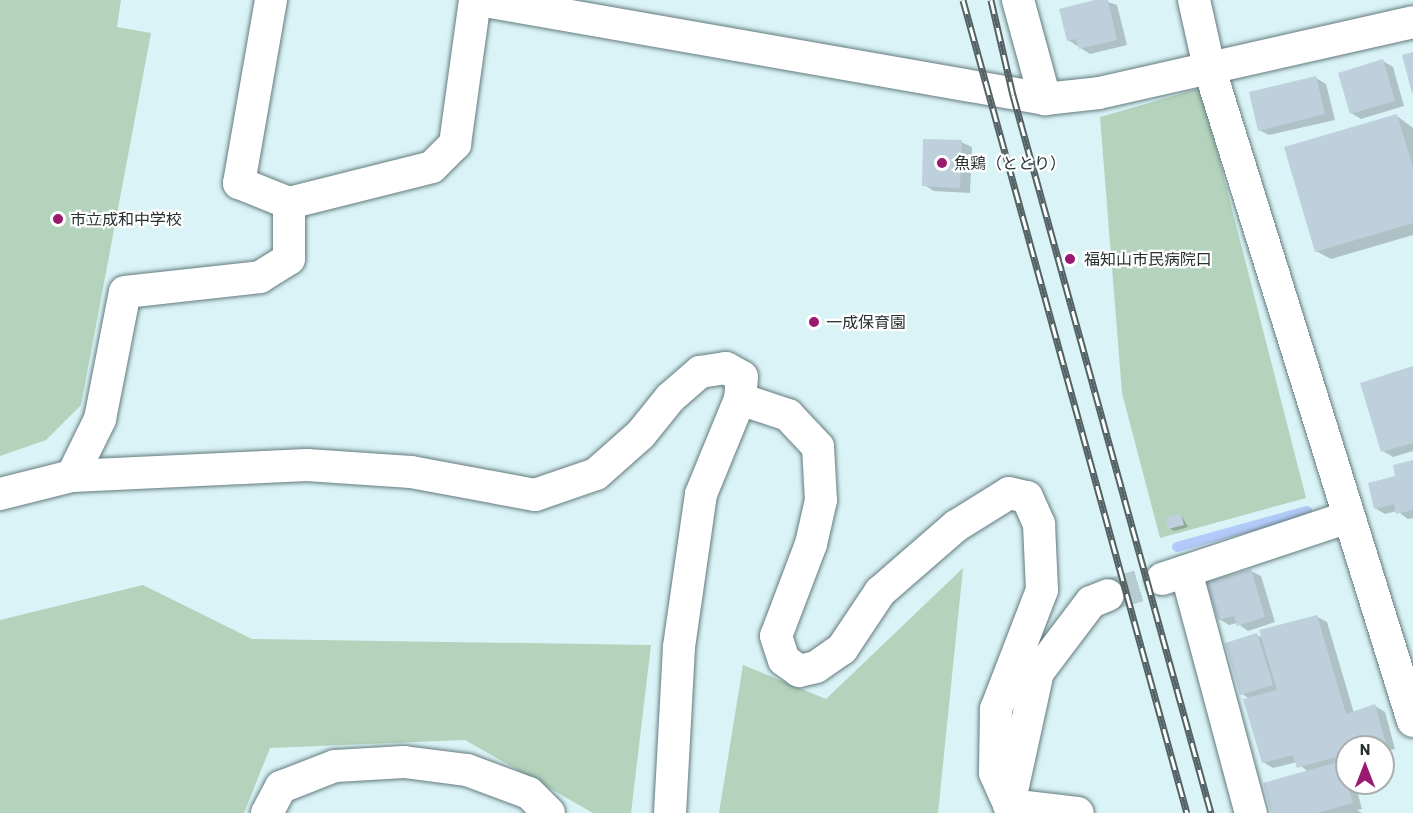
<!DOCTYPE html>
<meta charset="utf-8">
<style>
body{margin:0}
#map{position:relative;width:1413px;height:813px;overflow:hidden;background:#daf3f7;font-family:Barlow,"Noto Sans JP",sans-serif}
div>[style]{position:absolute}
.green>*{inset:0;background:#b3d3bc}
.shadow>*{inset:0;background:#0003}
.stream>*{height:10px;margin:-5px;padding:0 5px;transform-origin:5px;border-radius:5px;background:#b2caf9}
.building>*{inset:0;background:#bdd0dc}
.street-tunnel>*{height:32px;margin-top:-16px;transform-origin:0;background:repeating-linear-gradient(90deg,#b6ccd0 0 32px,transparent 0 48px)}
.roads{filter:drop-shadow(0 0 2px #647b7e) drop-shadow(0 0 2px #647b7e)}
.street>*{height:32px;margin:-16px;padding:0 16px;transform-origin:16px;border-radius:16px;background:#fff}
.rail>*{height:7px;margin-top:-3.5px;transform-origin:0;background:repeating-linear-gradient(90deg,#fff 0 14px,#546264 0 28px);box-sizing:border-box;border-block:2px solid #546264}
.dots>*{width:16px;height:16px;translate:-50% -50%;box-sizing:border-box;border:3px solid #fff;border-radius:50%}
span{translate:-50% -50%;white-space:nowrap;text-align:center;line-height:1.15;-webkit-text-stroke:4.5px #fff;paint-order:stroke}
.poi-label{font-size:16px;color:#273132}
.left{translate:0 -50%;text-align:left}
.north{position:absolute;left:1335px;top:735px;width:60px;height:60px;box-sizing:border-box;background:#fff;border:2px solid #a9adad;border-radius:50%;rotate:0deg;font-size:16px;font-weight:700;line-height:24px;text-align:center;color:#273132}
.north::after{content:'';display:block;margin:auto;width:21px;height:27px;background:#9a1a71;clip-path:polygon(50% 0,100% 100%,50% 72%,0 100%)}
</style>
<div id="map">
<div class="green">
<i style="clip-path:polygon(0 0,121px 0,117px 27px,151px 33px,81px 405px,46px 440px,0 456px)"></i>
<i style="clip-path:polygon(1201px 88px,1306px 498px,1160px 538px,1122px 393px,1100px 117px)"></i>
<i style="clip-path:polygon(963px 568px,938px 813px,719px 813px,743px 665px,826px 699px)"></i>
<i style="clip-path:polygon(143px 585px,252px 639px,651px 645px,631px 813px,593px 813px,465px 740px,270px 748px,244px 813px,0 813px,0 620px)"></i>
</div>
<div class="shadow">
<i style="clip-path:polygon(1101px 0,1117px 5px,1127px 45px,1090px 54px,1068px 40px)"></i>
<i style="clip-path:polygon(1383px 61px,1393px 67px,1404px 106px,1361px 119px,1351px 113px)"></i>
<i style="clip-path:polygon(1316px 78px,1326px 84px,1335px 120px,1269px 135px,1259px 130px)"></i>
<i style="clip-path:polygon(1397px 116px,1413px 128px,1413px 235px,1331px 259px,1316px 251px)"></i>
<i style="clip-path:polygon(961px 142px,972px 147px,970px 193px,934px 191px,924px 185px)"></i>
<i style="clip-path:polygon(1413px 368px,1413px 451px,1393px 457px,1383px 451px)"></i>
<i style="clip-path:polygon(1413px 461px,1413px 518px,1408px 519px,1397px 511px,1385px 514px,1375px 508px)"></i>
<i style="clip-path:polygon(1181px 515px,1188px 527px,1174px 531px,1169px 528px)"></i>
<i style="clip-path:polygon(1251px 571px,1261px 576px,1275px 622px,1248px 631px,1237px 623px,1229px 625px,1219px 619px)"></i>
<i style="clip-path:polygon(1316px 616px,1327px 622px,1354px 713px,1375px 706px,1385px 712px,1395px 749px,1383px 752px,1383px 747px,1347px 747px,1347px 762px,1342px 764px,1347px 767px,1347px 783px,1355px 783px,1362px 809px,1357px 810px,1362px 813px,1273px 813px,1308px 772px,1297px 762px,1273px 768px,1263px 762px,1250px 699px,1242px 694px,1257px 635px,1263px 638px)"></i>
</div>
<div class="stream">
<i style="left:1177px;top:547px;width:135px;rotate:-15.5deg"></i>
</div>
<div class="building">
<i style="clip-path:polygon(1095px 0,1108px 0,1117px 40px,1079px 49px,1076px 39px,1067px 41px,1059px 9px)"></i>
<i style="clip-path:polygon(1413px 52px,1413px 93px,1412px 93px,1402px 55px)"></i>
<i style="clip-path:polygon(1383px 59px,1395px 101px,1350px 114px,1338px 73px)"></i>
<i style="clip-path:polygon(1316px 76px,1325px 114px,1258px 131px,1249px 92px)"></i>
<i style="clip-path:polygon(1397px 114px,1413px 167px,1413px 223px,1315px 252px,1284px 147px)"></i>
<i style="clip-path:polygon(923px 139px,962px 140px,960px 188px,922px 186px)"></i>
<i style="clip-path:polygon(1413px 366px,1413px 443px,1381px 452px,1360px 383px)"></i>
<i style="clip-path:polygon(1413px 460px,1413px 510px,1396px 514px,1394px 504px,1374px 509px,1368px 483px,1395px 476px,1393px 465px)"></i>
<i style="clip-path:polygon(1181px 514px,1184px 525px,1168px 529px,1165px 518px)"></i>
<i style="clip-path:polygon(1251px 569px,1265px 617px,1237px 626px,1234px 616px,1218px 620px,1206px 582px)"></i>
<i style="clip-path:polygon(1317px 615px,1346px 714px,1375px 704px,1386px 744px,1347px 747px,1347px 754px,1297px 768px,1293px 755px,1262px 763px,1243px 699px,1277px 690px,1259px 630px)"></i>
<i style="clip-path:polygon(1257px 633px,1273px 685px,1240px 695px,1225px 643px)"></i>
<i style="clip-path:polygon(1341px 761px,1353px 803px,1317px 813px,1271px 813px,1263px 783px)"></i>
</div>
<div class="street-tunnel">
<i style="left:1108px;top:595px;width:56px;rotate:-16.5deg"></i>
</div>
<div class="roads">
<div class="street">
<i style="left:271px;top:0;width:186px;rotate:99.9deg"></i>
<i style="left:239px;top:183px;width:54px;rotate:21.8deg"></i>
<i style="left:289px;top:203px;width:147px;rotate:-14.1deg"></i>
<i style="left:432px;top:167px;width:33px;rotate:-45deg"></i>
<i style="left:455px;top:144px;width:145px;rotate:-82.1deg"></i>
<i style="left:479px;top:0;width:575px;rotate:9.92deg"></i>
<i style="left:1045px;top:99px;width:54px;rotate:-6.3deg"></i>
<i style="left:1099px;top:93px;width:322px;rotate:-12.7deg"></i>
<i style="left:1018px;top:0;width:103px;rotate:74.7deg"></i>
<i style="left:1194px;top:0;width:69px;rotate:77.4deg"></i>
<i style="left:1209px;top:67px;width:685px;rotate:72.68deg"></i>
<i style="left:740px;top:399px;width:51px;rotate:18.4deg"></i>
<i style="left:788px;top:415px;width:44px;rotate:46.8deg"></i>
<i style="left:818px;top:447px;width:53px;rotate:86.8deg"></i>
<i style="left:821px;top:500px;width:45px;rotate:102.8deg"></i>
<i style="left:811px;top:544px;width:98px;rotate:110.8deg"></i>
<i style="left:776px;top:636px;width:25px;rotate:72deg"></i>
<i style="left:784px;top:660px;width:19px;rotate:36deg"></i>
<i style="left:799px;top:671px;width:17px;rotate:-13deg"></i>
<i style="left:816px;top:667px;width:32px;rotate:-35deg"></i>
<i style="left:842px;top:649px;width:69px;rotate:-56.3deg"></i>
<i style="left:880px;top:592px;width:101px;rotate:-41deg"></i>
<i style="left:956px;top:526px;width:62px;rotate:-31.9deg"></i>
<i style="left:1009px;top:493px;width:18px;rotate:13deg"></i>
<i style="left:1027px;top:497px;width:30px;rotate:66deg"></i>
<i style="left:1039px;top:524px;width:66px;rotate:87.4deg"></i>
<i style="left:1042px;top:590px;width:128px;rotate:111.1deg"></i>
<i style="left:996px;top:709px;width:64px;rotate:90.9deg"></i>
<i style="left:995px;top:773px;width:35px;rotate:66deg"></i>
<i style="left:72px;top:476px;width:64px;rotate:-63.8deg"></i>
<i style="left:100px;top:419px;width:129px;rotate:-78.9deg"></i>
<i style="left:125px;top:292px;width:136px;rotate:-6.3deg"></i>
<i style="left:260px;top:277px;width:34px;rotate:-32deg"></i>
<i style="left:289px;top:259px;width:56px;rotate:-90deg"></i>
<i style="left:0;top:494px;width:74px;rotate:-14deg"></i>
<i style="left:72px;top:476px;width:235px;rotate:-2.7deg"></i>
<i style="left:307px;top:465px;width:104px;rotate:3.9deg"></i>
<i style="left:411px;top:472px;width:126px;rotate:10.5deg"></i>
<i style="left:535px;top:495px;width:65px;rotate:-19deg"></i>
<i style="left:596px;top:474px;width:60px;rotate:-41.6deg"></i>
<i style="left:641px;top:434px;width:46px;rotate:-51.1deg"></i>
<i style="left:670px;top:398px;width:40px;rotate:-41deg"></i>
<i style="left:700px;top:372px;width:26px;rotate:-9deg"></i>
<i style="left:726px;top:368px;width:18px;rotate:29deg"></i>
<i style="left:742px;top:377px;width:22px;rotate:95deg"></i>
<i style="left:740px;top:399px;width:103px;rotate:112.3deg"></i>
<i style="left:701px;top:494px;width:155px;rotate:98.2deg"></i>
<i style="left:679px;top:647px;width:166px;rotate:93.1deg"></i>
<i style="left:1186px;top:571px;width:251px;rotate:75deg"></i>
<i style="left:1162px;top:579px;width:196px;rotate:-18.4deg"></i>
<i style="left:1010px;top:800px;width:131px;rotate:-77.7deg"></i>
<i style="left:1038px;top:672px;width:88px;rotate:-52.9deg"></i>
<i style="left:1091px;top:602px;width:18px;rotate:-22deg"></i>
<i style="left:1009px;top:805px;width:69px;rotate:6.6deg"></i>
<i style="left:267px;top:813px;width:30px;rotate:-62deg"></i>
<i style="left:281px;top:787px;width:58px;rotate:-21.3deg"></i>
<i style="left:335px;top:766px;width:69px;rotate:-3.3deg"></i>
<i style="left:404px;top:762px;width:64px;rotate:7.2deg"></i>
<i style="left:467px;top:770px;width:66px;rotate:20.4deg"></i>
<i style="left:529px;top:793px;width:28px;rotate:45deg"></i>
</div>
</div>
<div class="rail">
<i style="left:963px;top:0;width:843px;rotate:74.6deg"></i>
<i style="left:991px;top:0;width:98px;rotate:77deg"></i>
<i style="left:1013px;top:95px;width:745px;rotate:74.58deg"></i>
</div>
<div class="dots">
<i style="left:942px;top:163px;background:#9a1a71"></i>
<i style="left:58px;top:219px;background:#9a1a71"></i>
<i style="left:1070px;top:259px;background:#9a1a71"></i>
<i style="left:814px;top:322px;background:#9a1a71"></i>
</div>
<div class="poi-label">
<span class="left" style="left:954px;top:163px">魚鶏（ととり）</span>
<span class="left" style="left:70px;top:219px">市立成和中学校</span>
<span class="left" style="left:1084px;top:259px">福知山市民病院口</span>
<span class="left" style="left:826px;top:322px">一成保育園</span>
</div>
<div class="north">N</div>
</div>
